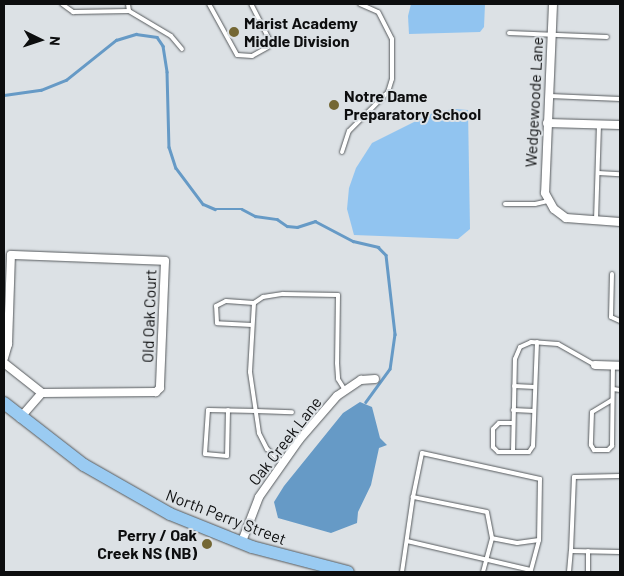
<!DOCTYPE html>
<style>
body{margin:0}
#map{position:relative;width:624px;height:576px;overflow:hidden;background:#dce1e5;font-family:Barlow,sans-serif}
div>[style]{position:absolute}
.green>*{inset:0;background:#91c4f0}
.water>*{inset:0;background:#669ac6}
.stream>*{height:2.5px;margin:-1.25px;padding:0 1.25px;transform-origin:1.25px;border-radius:1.25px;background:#669ac6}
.roads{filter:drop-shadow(0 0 1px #565a5d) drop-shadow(0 0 1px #565a5d)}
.service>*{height:4px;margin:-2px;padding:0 2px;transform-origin:2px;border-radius:2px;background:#fff}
.minor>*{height:8px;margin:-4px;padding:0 4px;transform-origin:4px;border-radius:4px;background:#fff}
.primary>*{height:12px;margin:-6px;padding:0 6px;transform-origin:6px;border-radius:6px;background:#9acbf2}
.dots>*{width:14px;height:14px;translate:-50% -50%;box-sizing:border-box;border:2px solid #dce1e5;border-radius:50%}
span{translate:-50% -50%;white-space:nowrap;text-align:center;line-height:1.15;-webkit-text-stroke:4px #dce1e5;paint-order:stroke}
.poi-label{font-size:16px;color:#0d0e0f;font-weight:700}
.left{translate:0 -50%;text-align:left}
.right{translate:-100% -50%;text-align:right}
.street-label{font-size:16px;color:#0d0e0f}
.frame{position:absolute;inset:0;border:5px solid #0d0e0f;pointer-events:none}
.north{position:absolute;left:15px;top:15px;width:50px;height:50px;-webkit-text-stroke:4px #dce1e5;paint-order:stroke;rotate:94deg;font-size:14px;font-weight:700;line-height:20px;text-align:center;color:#0d0e0f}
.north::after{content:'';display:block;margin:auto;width:18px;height:22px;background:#0d0e0f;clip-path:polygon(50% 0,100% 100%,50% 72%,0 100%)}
</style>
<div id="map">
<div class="green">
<i style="clip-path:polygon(411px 4px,485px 4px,484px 27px,480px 32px,409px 34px,408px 16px)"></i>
<i style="clip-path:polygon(455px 109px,468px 110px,470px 229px,458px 239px,354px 235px,347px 209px,349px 188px,356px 168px,372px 143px,434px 112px)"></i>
</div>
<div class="water">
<i style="clip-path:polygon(360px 402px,372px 407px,380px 438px,387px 445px,379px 448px,371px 485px,358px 512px,357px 523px,331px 533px,278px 518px,274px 502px,284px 486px,343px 413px)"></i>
</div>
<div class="stream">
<i style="left:4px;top:95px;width:37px;rotate:-8deg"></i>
<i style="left:41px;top:90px;width:27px;rotate:-22deg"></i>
<i style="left:66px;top:80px;width:64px;rotate:-38.7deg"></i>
<i style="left:116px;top:40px;width:21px;rotate:-17deg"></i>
<i style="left:136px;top:34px;width:21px;rotate:8deg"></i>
<i style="left:157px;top:37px;width:11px;rotate:56deg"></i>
<i style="left:163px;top:46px;width:26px;rotate:81deg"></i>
<i style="left:167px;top:72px;width:75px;rotate:88.5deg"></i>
<i style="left:169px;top:147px;width:22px;rotate:72deg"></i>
<i style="left:176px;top:168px;width:45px;rotate:53.1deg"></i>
<i style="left:203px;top:204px;width:13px;rotate:23deg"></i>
<i style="left:215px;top:209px;width:27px"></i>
<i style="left:242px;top:209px;width:15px;rotate:28deg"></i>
<i style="left:255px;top:216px;width:22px;rotate:8deg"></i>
<i style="left:277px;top:219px;width:12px;rotate:35deg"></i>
<i style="left:287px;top:226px;width:10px;rotate:6deg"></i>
<i style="left:297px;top:227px;width:19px;rotate:-18deg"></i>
<i style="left:315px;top:221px;width:43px;rotate:27.8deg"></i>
<i style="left:353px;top:241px;width:26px;rotate:13deg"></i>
<i style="left:378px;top:247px;width:11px;rotate:45deg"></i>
<i style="left:386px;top:255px;width:80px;rotate:83.5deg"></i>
<i style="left:395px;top:334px;width:35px;rotate:98deg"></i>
<i style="left:390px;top:369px;width:41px;rotate:126deg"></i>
</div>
<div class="roads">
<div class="service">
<i style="left:62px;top:4px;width:14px;rotate:36deg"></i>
<i style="left:73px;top:12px;width:56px;rotate:-1deg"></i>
<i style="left:128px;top:4px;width:7px;rotate:82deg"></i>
<i style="left:129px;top:11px;width:49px;rotate:30.8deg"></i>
<i style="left:171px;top:36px;width:17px;rotate:50deg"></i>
<i style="left:209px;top:4px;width:58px;rotate:61.2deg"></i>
<i style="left:237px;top:55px;width:15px;rotate:4deg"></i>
<i style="left:252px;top:56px;width:18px;rotate:-29deg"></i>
<i style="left:268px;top:47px;width:8px;rotate:-83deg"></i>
<i style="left:269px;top:39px;width:39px;rotate:-117deg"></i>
<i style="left:509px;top:33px;width:98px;rotate:2.3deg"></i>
<i style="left:550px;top:96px;width:70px;rotate:2.5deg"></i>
<i style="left:342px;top:152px;width:22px;rotate:-72deg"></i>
<i style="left:349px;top:131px;width:55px;rotate:-45deg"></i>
<i style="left:388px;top:92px;width:14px;rotate:-73deg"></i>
<i style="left:392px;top:79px;width:40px;rotate:-90deg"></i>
<i style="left:392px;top:39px;width:30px;rotate:-117deg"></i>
<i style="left:378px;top:12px;width:20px;rotate:-156deg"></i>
<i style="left:598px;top:173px;width:22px;rotate:3deg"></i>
<i style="left:505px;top:204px;width:30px"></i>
<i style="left:535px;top:204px;width:13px;rotate:-13deg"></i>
<i style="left:596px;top:220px;width:96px;rotate:-88.2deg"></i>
<i style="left:612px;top:274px;width:43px;rotate:91.3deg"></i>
<i style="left:611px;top:317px;width:10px;rotate:24deg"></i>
<i style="left:252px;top:325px;width:35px;rotate:-177deg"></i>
<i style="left:217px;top:323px;width:17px;rotate:-93deg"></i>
<i style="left:216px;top:306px;width:11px;rotate:-27deg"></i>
<i style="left:226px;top:301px;width:28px;rotate:4deg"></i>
<i style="left:514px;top:386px;width:21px;rotate:3deg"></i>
<i style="left:613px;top:389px;width:7px;rotate:8deg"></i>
<i style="left:612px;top:400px;width:23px;rotate:149deg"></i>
<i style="left:592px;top:412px;width:33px;rotate:92deg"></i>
<i style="left:591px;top:445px;width:6px;rotate:59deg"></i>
<i style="left:594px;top:450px;width:14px"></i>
<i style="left:608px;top:450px;width:6px;rotate:-45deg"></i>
<i style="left:612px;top:446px;width:79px;rotate:-89.3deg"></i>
<i style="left:228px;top:410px;width:46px;rotate:91.2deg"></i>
<i style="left:227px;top:456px;width:22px;rotate:-175deg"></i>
<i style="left:205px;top:454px;width:44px;rotate:-86.1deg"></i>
<i style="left:208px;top:410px;width:48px;rotate:1.2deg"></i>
<i style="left:256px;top:411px;width:36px;rotate:2deg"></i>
<i style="left:513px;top:410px;width:21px;rotate:3deg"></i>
<i style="left:513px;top:423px;width:14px;rotate:180deg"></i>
<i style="left:499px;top:423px;width:8px;rotate:135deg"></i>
<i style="left:493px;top:429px;width:18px;rotate:90deg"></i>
<i style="left:493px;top:447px;width:7px;rotate:45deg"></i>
<i style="left:498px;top:452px;width:31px"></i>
<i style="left:529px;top:452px;width:7px;rotate:-56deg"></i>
<i style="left:533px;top:446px;width:104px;rotate:-87.8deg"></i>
<i style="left:513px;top:452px;width:93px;rotate:-88.8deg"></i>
<i style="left:515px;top:359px;width:13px;rotate:-67deg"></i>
<i style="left:520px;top:347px;width:12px;rotate:-24deg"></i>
<i style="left:531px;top:342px;width:27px;rotate:4deg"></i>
<i style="left:558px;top:344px;width:43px;rotate:29.6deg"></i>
<i style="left:282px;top:462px;width:20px;rotate:-139deg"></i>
<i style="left:267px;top:449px;width:18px;rotate:-117deg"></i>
<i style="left:259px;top:433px;width:62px;rotate:-98.4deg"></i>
<i style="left:250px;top:372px;width:69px;rotate:-86.7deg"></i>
<i style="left:254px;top:303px;width:11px;rotate:-34deg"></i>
<i style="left:263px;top:297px;width:20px;rotate:-9deg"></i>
<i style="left:283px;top:294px;width:55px;rotate:1deg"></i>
<i style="left:338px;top:295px;width:68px;rotate:90.8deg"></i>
<i style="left:337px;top:363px;width:16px;rotate:86deg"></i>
<i style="left:338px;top:379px;width:13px;rotate:58deg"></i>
<i style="left:407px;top:541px;width:127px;rotate:13.2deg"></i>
<i style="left:531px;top:570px;width:31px;rotate:-75deg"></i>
<i style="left:571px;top:551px;width:74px;rotate:-87.7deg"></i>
<i style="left:574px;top:477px;width:46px;rotate:-1.2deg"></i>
<i style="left:402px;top:572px;width:76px;rotate:-81.7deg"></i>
<i style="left:483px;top:572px;width:35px;rotate:-75deg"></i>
<i style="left:492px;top:538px;width:26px;rotate:-101deg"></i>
<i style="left:487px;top:512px;width:76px;rotate:-168.5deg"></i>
<i style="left:413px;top:497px;width:45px;rotate:-78.4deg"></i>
<i style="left:422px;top:453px;width:121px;rotate:12.4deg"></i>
<i style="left:540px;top:479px;width:61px;rotate:90.9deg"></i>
<i style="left:539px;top:540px;width:22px;rotate:172deg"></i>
<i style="left:517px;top:543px;width:25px;rotate:-169deg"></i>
<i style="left:569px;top:572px;width:21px;rotate:-85deg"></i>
<i style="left:571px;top:551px;width:49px;rotate:1.2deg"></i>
<i style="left:588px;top:572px;width:21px;rotate:-90deg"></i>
</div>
<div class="minor">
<i style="left:553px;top:4px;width:189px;rotate:92.4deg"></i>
<i style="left:545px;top:193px;width:18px;rotate:61deg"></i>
<i style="left:554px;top:209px;width:15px;rotate:37deg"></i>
<i style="left:566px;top:218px;width:54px;rotate:4.2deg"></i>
<i style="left:547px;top:123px;width:73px;rotate:1.6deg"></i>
<i style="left:4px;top:358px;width:15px;rotate:-74deg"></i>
<i style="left:8px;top:344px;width:89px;rotate:-88.1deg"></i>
<i style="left:11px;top:255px;width:154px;rotate:2.2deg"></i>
<i style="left:165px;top:261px;width:127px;rotate:92.3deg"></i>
<i style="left:160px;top:388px;width:6px;rotate:135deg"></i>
<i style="left:156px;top:392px;width:114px;rotate:179.5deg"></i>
<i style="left:42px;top:393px;width:48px;rotate:-141.7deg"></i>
<i style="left:595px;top:365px;width:25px;rotate:2deg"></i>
<i style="left:20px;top:418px;width:33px;rotate:-49deg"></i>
<i style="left:241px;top:544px;width:50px;rotate:-69deg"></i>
<i style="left:259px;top:497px;width:70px;rotate:-54.9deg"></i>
<i style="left:299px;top:440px;width:58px;rotate:-49.2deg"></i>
<i style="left:337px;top:396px;width:29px;rotate:-34deg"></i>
<i style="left:361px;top:380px;width:14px;rotate:-4deg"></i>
</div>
<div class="primary">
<i style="left:4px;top:403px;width:101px;rotate:37.8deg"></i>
<i style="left:84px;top:465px;width:99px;rotate:29.7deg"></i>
<i style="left:170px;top:514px;width:88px;rotate:21.9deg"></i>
<i style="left:252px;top:547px;width:99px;rotate:14.6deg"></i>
</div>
</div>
<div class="dots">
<i style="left:234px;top:32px;background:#746734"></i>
<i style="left:334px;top:105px;background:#746734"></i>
<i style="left:207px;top:544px;background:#746734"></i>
</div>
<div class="poi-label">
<span class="left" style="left:244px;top:32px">Marist Academy<br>Middle Division</span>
<span class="left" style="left:344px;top:105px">Notre Dame<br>Preparatory School</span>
<span class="right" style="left:197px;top:544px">Perry / Oak<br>Creek NS (NB)</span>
</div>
<div class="street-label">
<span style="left:534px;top:102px;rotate:-87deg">Wedgewoode Lane</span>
<span style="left:149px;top:316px;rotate:-88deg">Old Oak Court</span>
<span style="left:285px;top:441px;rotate:-52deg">Oak Creek Lane</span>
<span style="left:226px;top:517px;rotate:21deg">North Perry Street</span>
</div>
<div class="frame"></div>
<div class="north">N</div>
</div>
